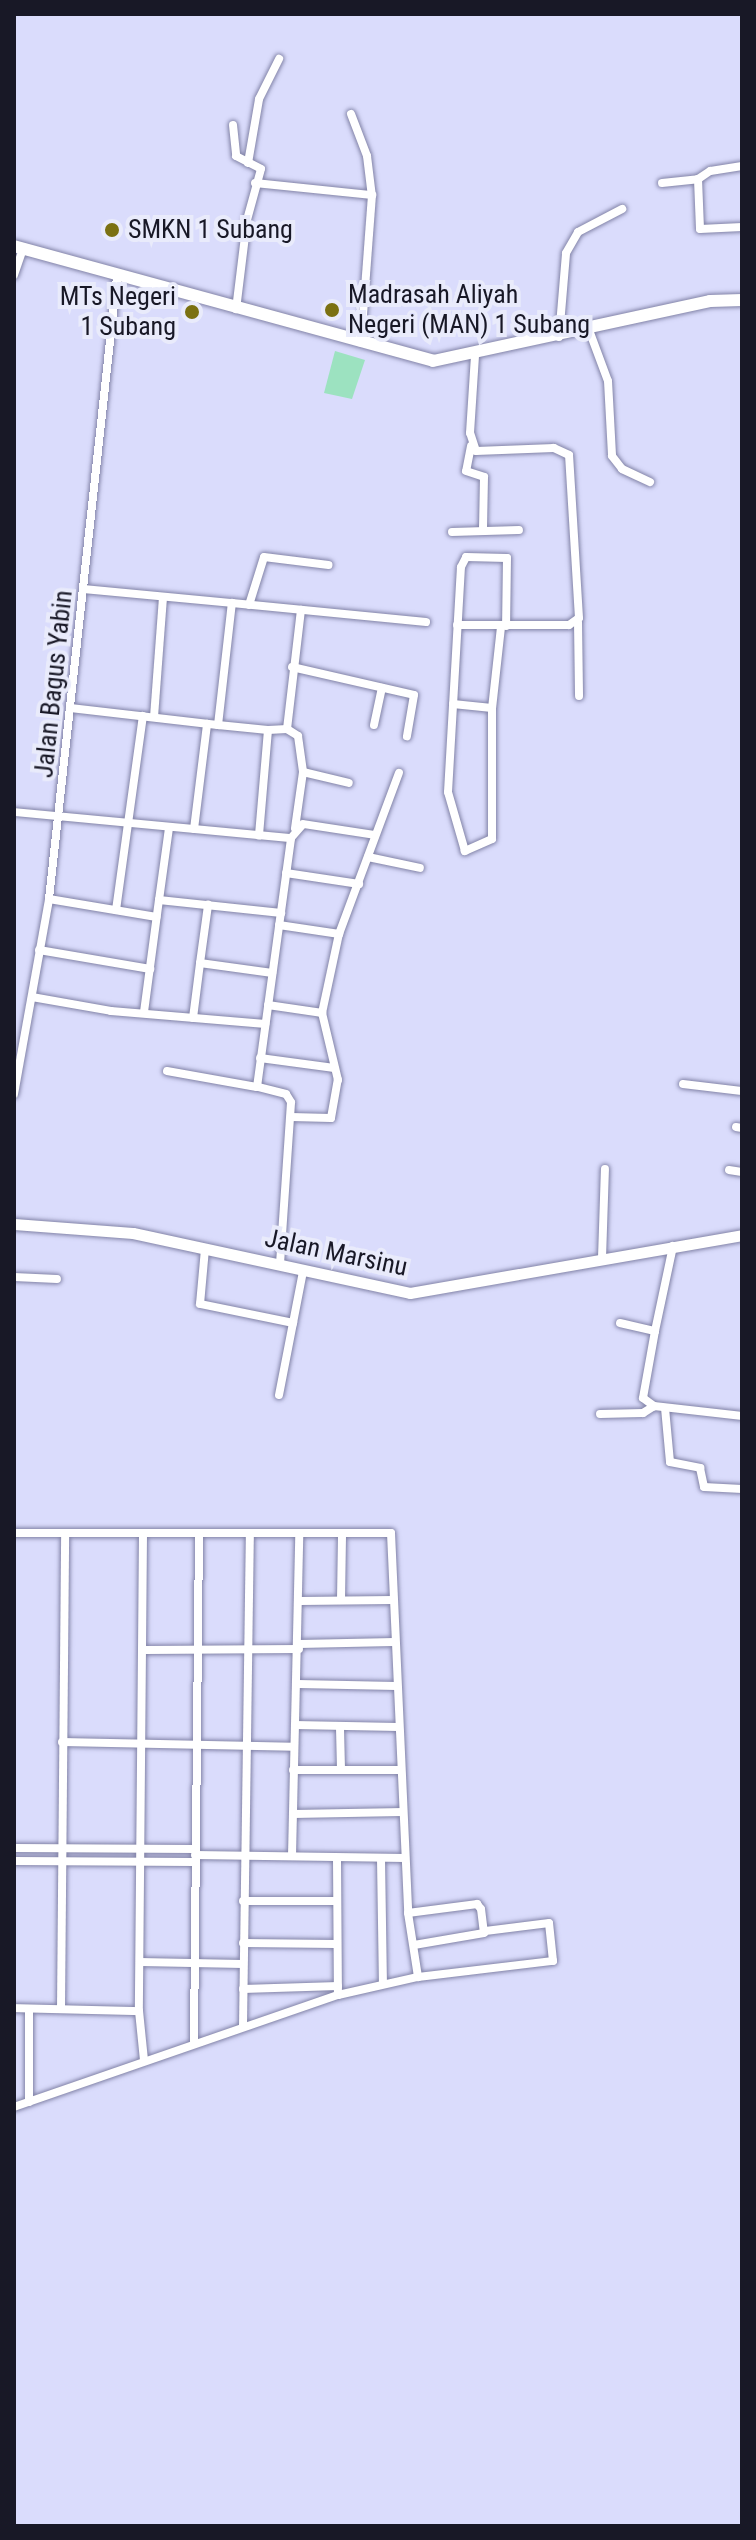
<!DOCTYPE html>
<style>
body{margin:0}
#map{position:relative;width:756px;height:2540px;overflow:hidden;background:#dadcfc;font-family:"Roboto Condensed",sans-serif}
div>[style]{position:absolute}
.green>*{inset:0;background:#9ce2c0}
.roads{filter:drop-shadow(0 0 2px #8283a7) drop-shadow(0 0 2px #8283a7)}
.street>*{height:8px;margin:-4px;padding:0 4px;transform-origin:4px;border-radius:4px;background:#fff}
.secondary>*{height:11px;margin:-5.5px;padding:0 5.5px;transform-origin:5.5px;border-radius:5.5px;background:#fff}
.primary>*{height:12px;margin:-6px;padding:0 6px;transform-origin:6px;border-radius:6px;background:#fff}
.dots>*{width:22px;height:22px;translate:-50% -50%;box-sizing:border-box;border:4px solid #e9ebfb;border-radius:50%}
span{translate:-50% -50%;white-space:nowrap;text-align:center;line-height:1.15;-webkit-text-stroke:8px #e9ebfb;paint-order:stroke}
.poi-label{font-size:26px;color:#181826}
.left{translate:0 -50%;text-align:left}
.right{translate:-100% -50%;text-align:right}
.street-label{font-size:26px;color:#181826}
.frame{position:absolute;inset:0;border:16px solid #181826;pointer-events:none}
</style>
<div id="map">
<div class="green">
<i style="clip-path:polygon(335px 351px,365px 360px,352px 399px,324px 393px)"></i>
</div>
<div class="roads">
<div class="street">
<i style="left:351px;top:114px;width:45px;rotate:69.1deg"></i>
<i style="left:367px;top:156px;width:39px;rotate:83deg"></i>
<i style="left:233px;top:125px;width:31px;rotate:84deg"></i>
<i style="left:236px;top:156px;width:28px;rotate:27deg"></i>
<i style="left:261px;top:169px;width:53px;rotate:105.4deg"></i>
<i style="left:247px;top:220px;width:90px;rotate:97deg"></i>
<i style="left:248px;top:163px;width:65px;rotate:-80.2deg"></i>
<i style="left:259px;top:99px;width:45px;rotate:-63.4deg"></i>
<i style="left:742px;top:166px;width:32px;rotate:171deg"></i>
<i style="left:710px;top:171px;width:14px;rotate:146deg"></i>
<i style="left:698px;top:179px;width:50px;rotate:87.7deg"></i>
<i style="left:700px;top:229px;width:42px;rotate:-2.7deg"></i>
<i style="left:255px;top:183px;width:118px;rotate:5.9deg"></i>
<i style="left:372px;top:195px;width:148px;rotate:94.3deg"></i>
<i style="left:662px;top:183px;width:36px;rotate:-6deg"></i>
<i style="left:14px;top:275px;width:28px;rotate:-71deg"></i>
<i style="left:589px;top:330px;width:54px;rotate:69.6deg"></i>
<i style="left:608px;top:381px;width:75px;rotate:86.9deg"></i>
<i style="left:612px;top:456px;width:16px;rotate:52deg"></i>
<i style="left:622px;top:469px;width:31px;rotate:25deg"></i>
<i style="left:559px;top:337px;width:84px;rotate:-85.2deg"></i>
<i style="left:566px;top:253px;width:24px;rotate:-60deg"></i>
<i style="left:578px;top:232px;width:50px;rotate:-27.6deg"></i>
<i style="left:471px;top:446px;width:25px;rotate:101deg"></i>
<i style="left:466px;top:471px;width:19px;rotate:18deg"></i>
<i style="left:484px;top:477px;width:54px;rotate:91.1deg"></i>
<i style="left:452px;top:532px;width:67px;rotate:-1.7deg"></i>
<i style="left:232px;top:603px;width:195px;rotate:5.6deg"></i>
<i style="left:249px;top:605px;width:50px;rotate:-72.6deg"></i>
<i style="left:264px;top:557px;width:65px;rotate:7deg"></i>
<i style="left:578px;top:622px;width:74px;rotate:89.2deg"></i>
<i style="left:457px;top:625px;width:112px"></i>
<i style="left:569px;top:625px;width:12px;rotate:-35deg"></i>
<i style="left:579px;top:618px;width:163px;rotate:-93.5deg"></i>
<i style="left:569px;top:455px;width:17px;rotate:-155deg"></i>
<i style="left:554px;top:448px;width:78px;rotate:177.8deg"></i>
<i style="left:476px;top:451px;width:19px;rotate:-108deg"></i>
<i style="left:470px;top:433px;width:78px;rotate:-86.3deg"></i>
<i style="left:501px;top:627px;width:81px;rotate:96.3deg"></i>
<i style="left:492px;top:708px;width:131px;rotate:90deg"></i>
<i style="left:492px;top:839px;width:30px;rotate:156deg"></i>
<i style="left:465px;top:851px;width:61px;rotate:-106.1deg"></i>
<i style="left:448px;top:792px;width:225px;rotate:-86.7deg"></i>
<i style="left:461px;top:567px;width:11px;rotate:-63deg"></i>
<i style="left:466px;top:557px;width:41px;rotate:1.4deg"></i>
<i style="left:507px;top:558px;width:68px;rotate:90.8deg"></i>
<i style="left:292px;top:667px;width:125px;rotate:12.9deg"></i>
<i style="left:414px;top:695px;width:42px;rotate:99.7deg"></i>
<i style="left:453px;top:704px;width:39px;rotate:6deg"></i>
<i style="left:70px;top:708px;width:149px;rotate:6.6deg"></i>
<i style="left:218px;top:725px;width:123px;rotate:-83.5deg"></i>
<i style="left:232px;top:603px;width:148px;rotate:-174.6deg"></i>
<i style="left:154px;top:717px;width:120px;rotate:-85.7deg"></i>
<i style="left:218px;top:725px;width:50px;rotate:5.7deg"></i>
<i style="left:268px;top:730px;width:106px;rotate:94.9deg"></i>
<i style="left:374px;top:725px;width:38px;rotate:-78deg"></i>
<i style="left:287px;top:729px;width:13px;rotate:32deg"></i>
<i style="left:298px;top:736px;width:36px;rotate:82deg"></i>
<i style="left:303px;top:772px;width:57px;rotate:98.1deg"></i>
<i style="left:268px;top:730px;width:19px;rotate:-3deg"></i>
<i style="left:287px;top:729px;width:120px;rotate:-83.3deg"></i>
<i style="left:303px;top:772px;width:47px;rotate:13.4deg"></i>
<i style="left:14px;top:812px;width:278px;rotate:5.4deg"></i>
<i style="left:194px;top:829px;width:106px;rotate:-82.9deg"></i>
<i style="left:368px;top:857px;width:53px;rotate:11.9deg"></i>
<i style="left:286px;top:873px;width:74px;rotate:8.6deg"></i>
<i style="left:49px;top:899px;width:109px;rotate:9.5deg"></i>
<i style="left:159px;top:900px;width:73px;rotate:-82.1deg"></i>
<i style="left:116px;top:910px;width:196px;rotate:-82.1deg"></i>
<i style="left:279px;top:925px;width:61px;rotate:8.5deg"></i>
<i style="left:339px;top:934px;width:172px;rotate:-69.6deg"></i>
<i style="left:39px;top:950px;width:113px;rotate:9.7deg"></i>
<i style="left:200px;top:963px;width:59px;rotate:-82.1deg"></i>
<i style="left:32px;top:997px;width:80px;rotate:10deg"></i>
<i style="left:111px;top:1011px;width:155px;rotate:4.8deg"></i>
<i style="left:268px;top:1005px;width:55px;rotate:8.4deg"></i>
<i style="left:144px;top:1012px;width:113px;rotate:-82.4deg"></i>
<i style="left:159px;top:900px;width:123px;rotate:6.1deg"></i>
<i style="left:193px;top:1018px;width:55px;rotate:-82.7deg"></i>
<i style="left:200px;top:963px;width:73px;rotate:7.9deg"></i>
<i style="left:260px;top:1058px;width:75px;rotate:7.7deg"></i>
<i style="left:167px;top:1071px;width:91px;rotate:10.1deg"></i>
<i style="left:683px;top:1084px;width:59px;rotate:6.8deg"></i>
<i style="left:14px;top:1094px;width:198px;rotate:-79.8deg"></i>
<i style="left:49px;top:899px;width:626px;rotate:-83.76deg"></i>
<i style="left:291px;top:1117px;width:40px;rotate:1.4deg"></i>
<i style="left:331px;top:1118px;width:39px;rotate:-80deg"></i>
<i style="left:338px;top:1080px;width:69px;rotate:-103.4deg"></i>
<i style="left:322px;top:1013px;width:81px;rotate:-77.9deg"></i>
<i style="left:736px;top:1127px;width:6px;rotate:9deg"></i>
<i style="left:729px;top:1170px;width:13px;rotate:9deg"></i>
<i style="left:205px;top:1249px;width:55px;rotate:95.2deg"></i>
<i style="left:200px;top:1304px;width:95px;rotate:11.5deg"></i>
<i style="left:602px;top:1258px;width:89px;rotate:-88.1deg"></i>
<i style="left:280px;top:1264px;width:162px;rotate:-86.1deg"></i>
<i style="left:291px;top:1102px;width:9px;rotate:-122deg"></i>
<i style="left:286px;top:1094px;width:30px;rotate:-166deg"></i>
<i style="left:257px;top:1087px;width:251px;rotate:-82.2deg"></i>
<i style="left:291px;top:838px;width:18px;rotate:-49deg"></i>
<i style="left:303px;top:824px;width:73px;rotate:8.7deg"></i>
<i style="left:14px;top:1277px;width:43px;rotate:2.7deg"></i>
<i style="left:620px;top:1323px;width:36px;rotate:13deg"></i>
<i style="left:655px;top:1331px;width:87px;rotate:-78deg"></i>
<i style="left:655px;top:1331px;width:68px;rotate:100.2deg"></i>
<i style="left:643px;top:1398px;width:14px;rotate:36deg"></i>
<i style="left:654px;top:1406px;width:89px;rotate:6.5deg"></i>
<i style="left:279px;top:1395px;width:126px;rotate:-79deg"></i>
<i style="left:665px;top:1408px;width:54px;rotate:84.7deg"></i>
<i style="left:670px;top:1462px;width:31px;rotate:11deg"></i>
<i style="left:700px;top:1468px;width:19px;rotate:78deg"></i>
<i style="left:704px;top:1487px;width:38px;rotate:3deg"></i>
<i style="left:600px;top:1414px;width:43px;rotate:-1.3deg"></i>
<i style="left:643px;top:1413px;width:13px;rotate:-32deg"></i>
<i style="left:14px;top:1533px;width:377px"></i>
<i style="left:391px;top:1533px;width:380px;rotate:87.4deg"></i>
<i style="left:408px;top:1913px;width:65px;rotate:81.1deg"></i>
<i style="left:143px;top:1534px;width:477px;rotate:90.5deg"></i>
<i style="left:139px;top:2011px;width:49px;rotate:84.2deg"></i>
<i style="left:341px;top:1600px;width:64px;rotate:-89.1deg"></i>
<i style="left:300px;top:1601px;width:93px;rotate:-0.6deg"></i>
<i style="left:299px;top:1644px;width:95px;rotate:-1.2deg"></i>
<i style="left:145px;top:1650px;width:154px;rotate:-0.4deg"></i>
<i style="left:298px;top:1684px;width:98px;rotate:1.2deg"></i>
<i style="left:295px;top:1725px;width:103px;rotate:1.1deg"></i>
<i style="left:340px;top:1728px;width:42px;rotate:88.6deg"></i>
<i style="left:62px;top:1742px;width:231px;rotate:1.2deg"></i>
<i style="left:293px;top:1770px;width:107px"></i>
<i style="left:293px;top:1814px;width:110px;rotate:-1deg"></i>
<i style="left:14px;top:1848px;width:182px;rotate:0.3deg"></i>
<i style="left:195px;top:1855px;width:210px;rotate:0.8deg"></i>
<i style="left:292px;top:1856px;width:320px;rotate:-88.7deg"></i>
<i style="left:337px;top:1859px;width:136px;rotate:89.6deg"></i>
<i style="left:381px;top:1859px;width:125px;rotate:89.1deg"></i>
<i style="left:14px;top:1861px;width:181px;rotate:0.3deg"></i>
<i style="left:243px;top:1901px;width:93px"></i>
<i style="left:408px;top:1913px;width:70px;rotate:-7.4deg"></i>
<i style="left:477px;top:1904px;width:6px;rotate:51deg"></i>
<i style="left:481px;top:1909px;width:24px;rotate:83deg"></i>
<i style="left:484px;top:1933px;width:71px;rotate:170.3deg"></i>
<i style="left:243px;top:1943px;width:93px;rotate:0.6deg"></i>
<i style="left:140px;top:1962px;width:103px;rotate:1.1deg"></i>
<i style="left:243px;top:1989px;width:95px;rotate:-1.8deg"></i>
<i style="left:14px;top:2008px;width:125px;rotate:1.4deg"></i>
<i style="left:29px;top:2009px;width:93px;rotate:90deg"></i>
<i style="left:61px;top:2009px;width:476px;rotate:-89.5deg"></i>
<i style="left:243px;top:2026px;width:491px;rotate:-89.2deg"></i>
<i style="left:194px;top:2042px;width:508px;rotate:-89.44deg"></i>
<i style="left:14px;top:2107px;width:343px;rotate:-19.1deg"></i>
<i style="left:338px;top:1995px;width:82px;rotate:-12.7deg"></i>
<i style="left:418px;top:1977px;width:136px;rotate:-6.8deg"></i>
<i style="left:553px;top:1961px;width:38px;rotate:-96deg"></i>
<i style="left:549px;top:1923px;width:64px;rotate:172.9deg"></i>
</div>
<div class="secondary">
<i style="left:14px;top:1224px;width:119px;rotate:4.3deg"></i>
<i style="left:133px;top:1233px;width:283px;rotate:12.2deg"></i>
<i style="left:410px;top:1293px;width:337px;rotate:-9.9deg"></i>
</div>
<div class="primary">
<i style="left:14px;top:246px;width:434px;rotate:15.3deg"></i>
<i style="left:433px;top:361px;width:283px;rotate:-12.2deg"></i>
<i style="left:710px;top:301px;width:32px;rotate:-2deg"></i>
</div>
</div>
<div class="dots">
<i style="left:112px;top:230px;background:#7b7112"></i>
<i style="left:332px;top:310px;background:#7b7112"></i>
<i style="left:192px;top:312px;background:#7b7112"></i>
</div>
<div class="poi-label">
<span class="left" style="left:128px;top:230px">SMKN 1 Subang</span>
<span class="left" style="left:348px;top:310px">Madrasah Aliyah<br>Negeri (MAN) 1 Subang</span>
<span class="right" style="left:176px;top:312px">MTs Negeri<br>1 Subang</span>
</div>
<div class="street-label">
<span style="left:54px;top:684px;rotate:-84deg">Jalan Bagus Yabin</span>
<span style="left:336px;top:1253px;rotate:12deg">Jalan Marsinu</span>
</div>
<div class="frame"></div>
</div>
